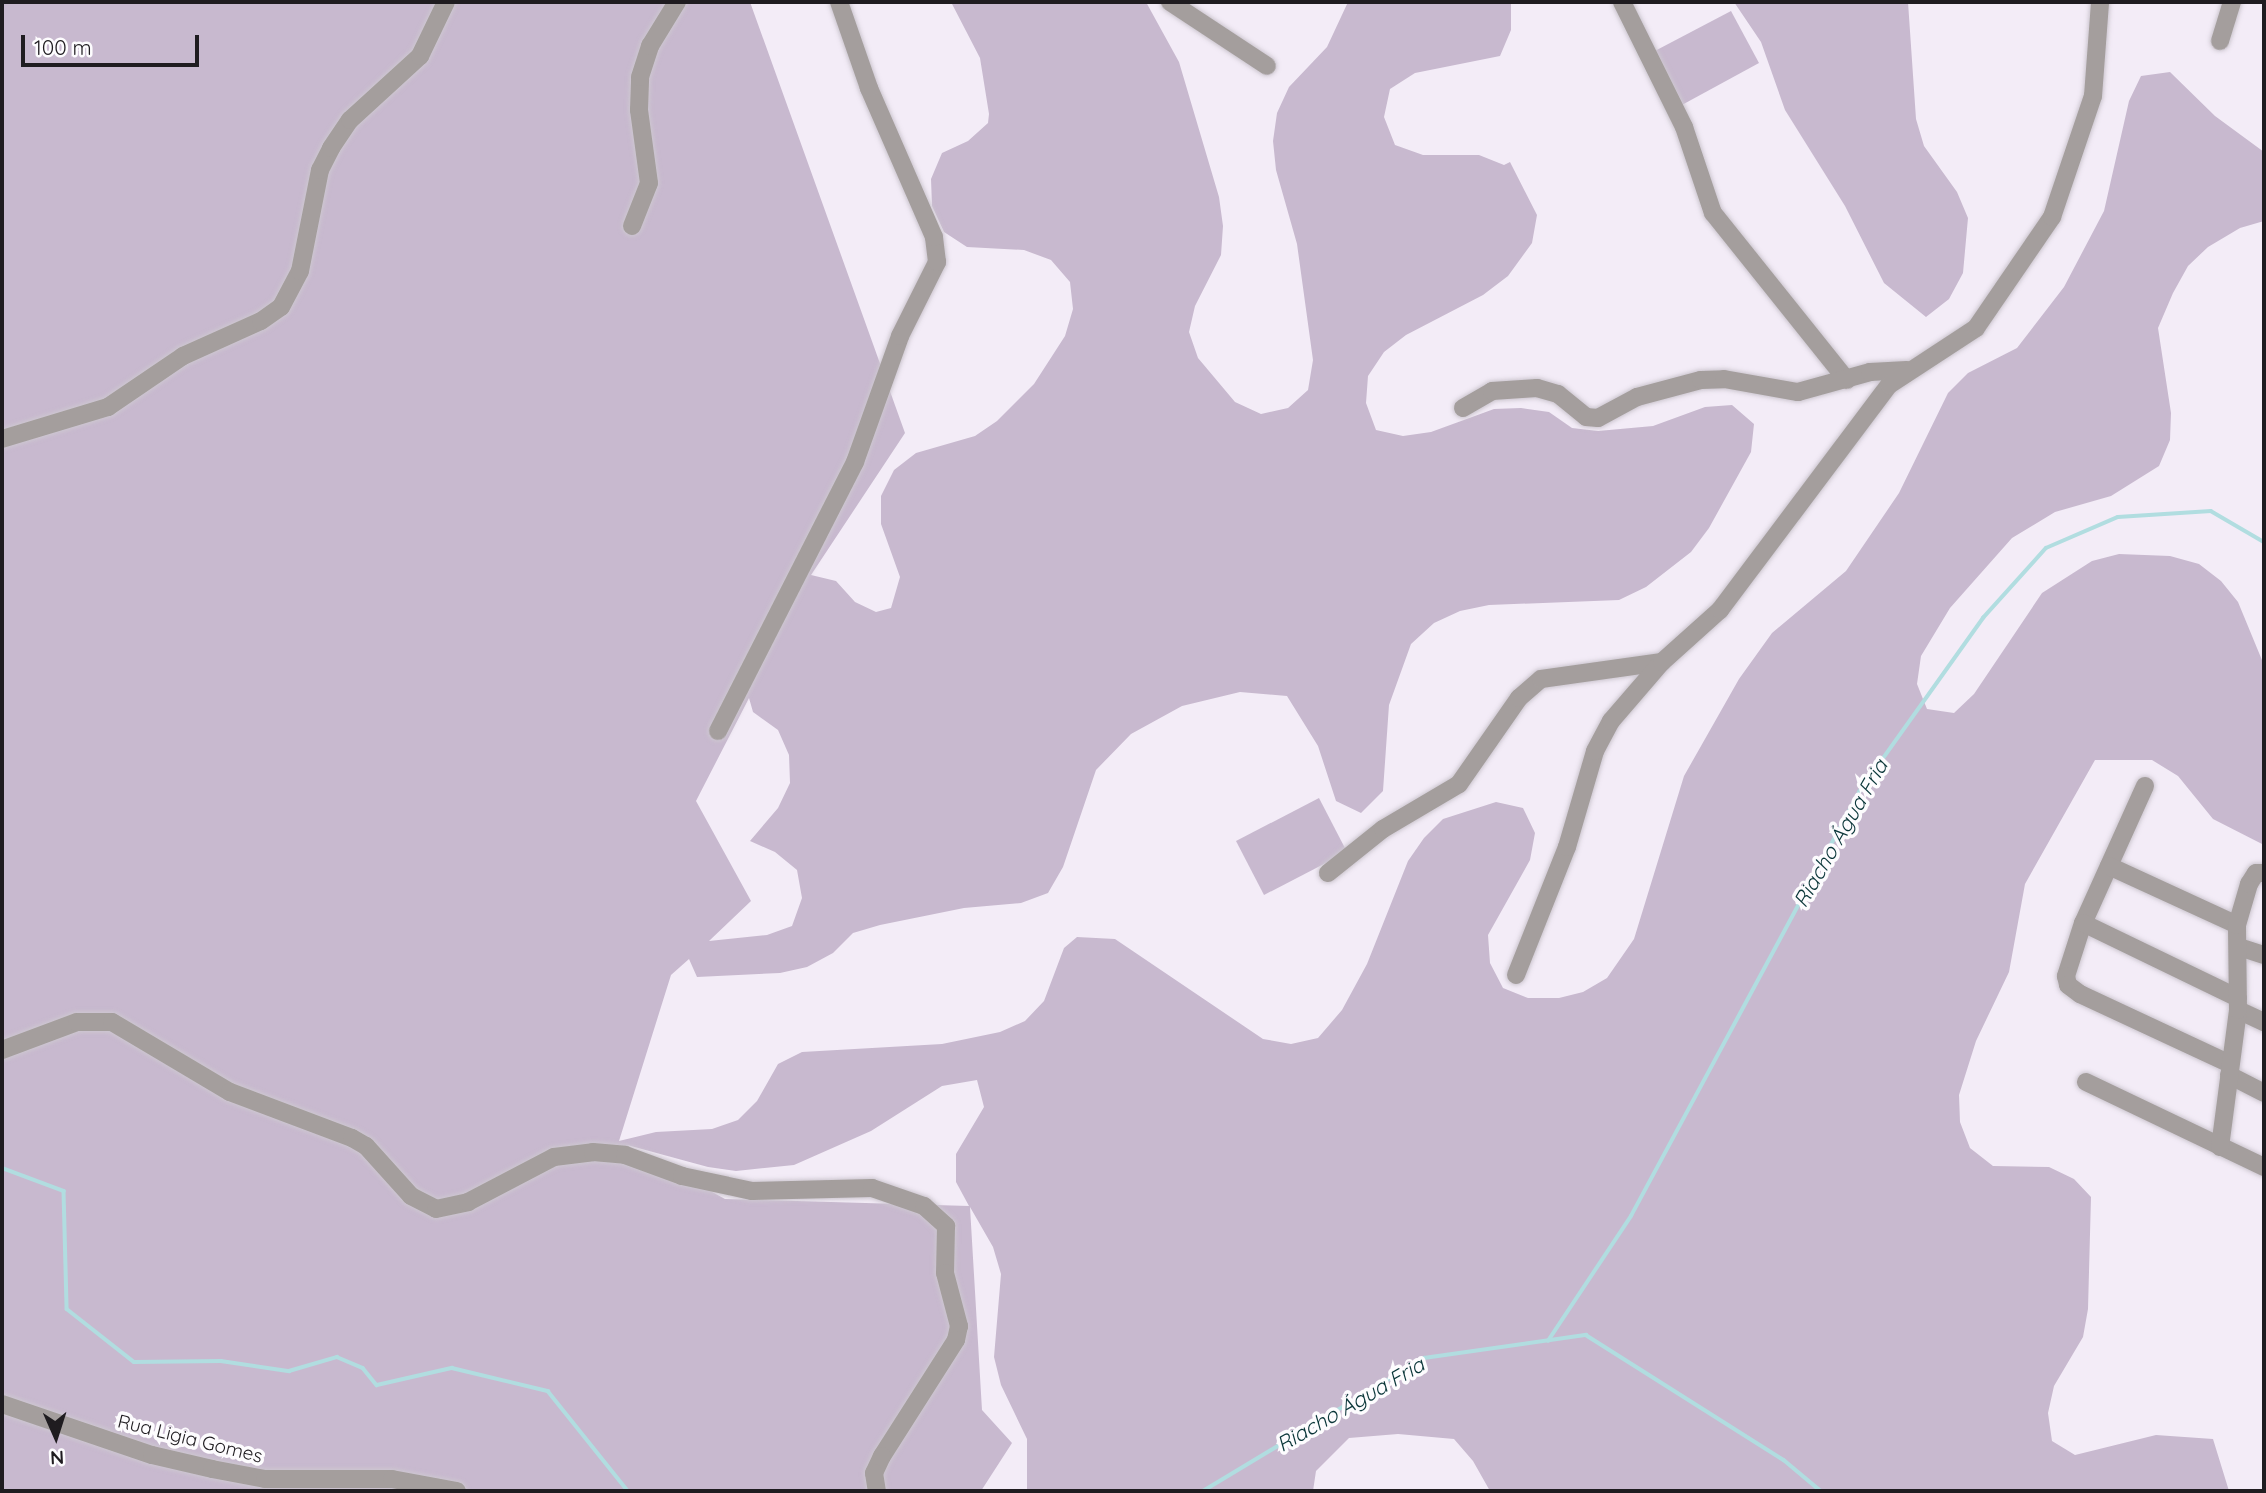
<!DOCTYPE html>
<meta charset="utf-8">
<style>
body{margin:0}
#map{position:relative;width:2266px;height:1493px;overflow:hidden;background:#f3ecf7;font-family:Quicksand,sans-serif}
div>[style]{position:absolute}
.green>*{inset:0;background:#c8b9cf}
.stream>*{height:3.5px;margin:-1.75px;padding:0 1.75px;transform-origin:1.75px;border-radius:1.75px;background:#b1dde0}
.roads{filter:drop-shadow(0 0 2px #cdc7d0) drop-shadow(0 0 2px #cdc7d0)}
.minor>*{height:18px;margin:-9px;padding:0 9px;transform-origin:9px;border-radius:9px;background:#a49e9d}
span{translate:-50% -50%;white-space:nowrap;text-align:center;line-height:1.15;-webkit-text-stroke:7px #fdfcfe;paint-order:stroke}
.street-label{font-size:19px;color:#1f1c20}
.water-label{font-size:21px;color:#093538;font-style:italic}
.frame{position:absolute;inset:0;border:4px solid #1f1c20;pointer-events:none}
.north{position:absolute;left:21px;top:1402px;width:70px;height:70px;-webkit-text-stroke:5px #fdfcfe;paint-order:stroke;rotate:177deg;font-size:19px;font-weight:700;line-height:28px;text-align:center;color:#1f1c20}
.north::after{content:'';display:block;margin:auto;width:24px;height:32px;background:#1f1c20;clip-path:polygon(50% 0,100% 100%,50% 72%,0 100%)}
.scale{position:absolute;left:21px;top:35px;width:178px;height:32px;box-sizing:border-box;border:4px solid #1f1c20;border-top:0;padding-left:9px;font-size:21px;line-height:24px;white-space:nowrap;color:#1f1c20;-webkit-text-stroke:5px #fdfcfe;paint-order:stroke}
</style>
<div id="map">
<div class="green">
<i style="clip-path:polygon(evenodd,2px 2px,750px 2px,905px 433px,811px 575px,836px 581px,855px 602px,876px 612px,891px 608px,900px 577px,881px 524px,881px 496px,894px 470px,916px 453px,975px 436px,997px 421px,1034px 384px,1065px 336px,1073px 309px,1070px 282px,1051px 260px,1024px 250px,967px 247px,944px 232px,932px 206px,931px 179px,942px 153px,968px 141px,988px 123px,989px 114px,980px 58px,951px 2px,1146px 2px,1179px 62px,1219px 197px,1223px 226px,1221px 255px,1195px 306px,1189px 332px,1198px 358px,1235px 402px,1261px 414px,1288px 408px,1308px 390px,1313px 360px,1297px 244px,1276px 170px,1273px 141px,1277px 113px,1289px 87px,1327px 47px,1348px 2px,1511px 2px,1511px 30px,1500px 56px,1415px 73px,1390px 89px,1384px 117px,1395px 145px,1423px 155px,1479px 155px,1504px 165px,1510px 162px,1537px 215px,1532px 243px,1508px 276px,1483px 295px,1406px 335px,1384px 352px,1368px 376px,1366px 403px,1376px 430px,1403px 436px,1431px 432px,1494px 409px,1521px 408px,1549px 412px,1572px 428px,1598px 431px,1653px 426px,1705px 407px,1732px 405px,1754px 424px,1751px 452px,1709px 528px,1691px 552px,1646px 587px,1619px 600px,1489px 605px,1460px 611px,1434px 623px,1411px 644px,1389px 705px,1383px 791px,1361px 813px,1336px 801px,1318px 746px,1287px 696px,1240px 692px,1182px 706px,1131px 734px,1096px 770px,1063px 867px,1048px 893px,1021px 903px,964px 908px,880px 925px,853px 933px,833px 953px,807px 967px,780px 973px,697px 977px,689px 959px,671px 975px,619px 1141px,656px 1132px,712px 1129px,738px 1120px,757px 1101px,778px 1064px,802px 1052px,942px 1044px,1000px 1032px,1025px 1021px,1044px 1001px,1064px 948px,1077px 937px,1115px 939px,1263px 1039px,1291px 1044px,1318px 1038px,1342px 1010px,1367px 964px,1408px 861px,1424px 838px,1443px 819px,1496px 802px,1523px 808px,1535px 833px,1530px 860px,1488px 935px,1490px 963px,1503px 988px,1528px 998px,1559px 998px,1583px 992px,1607px 978px,1634px 939px,1684px 776px,1739px 679px,1772px 633px,1846px 571px,1899px 493px,1948px 393px,1968px 373px,2017px 348px,2064px 287px,2104px 211px,2129px 101px,2141px 76px,2170px 72px,2215px 116px,2264px 152px,2264px 221px,2240px 228px,2208px 247px,2188px 266px,2173px 293px,2158px 328px,2171px 413px,2170px 440px,2159px 466px,2111px 496px,2055px 512px,2012px 538px,1950px 608px,1921px 656px,1917px 684px,1927px 709px,1954px 713px,1974px 694px,2042px 593px,2092px 561px,2119px 554px,2170px 556px,2199px 564px,2221px 581px,2238px 602px,2264px 665px,2264px 845px,2213px 819px,2178px 776px,2152px 760px,2095px 760px,2025px 884px,2009px 972px,1976px 1041px,1959px 1095px,1960px 1122px,1970px 1148px,1993px 1166px,2049px 1167px,2074px 1179px,2091px 1197px,2088px 1309px,2083px 1337px,2054px 1386px,2048px 1413px,2052px 1441px,2075px 1455px,2156px 1435px,2213px 1439px,2229px 1491px,1490px 1491px,1473px 1461px,1454px 1439px,1398px 1434px,1349px 1438px,1316px 1471px,1313px 1491px,1027px 1491px,1027px 1439px,1001px 1385px,994px 1357px,1001px 1274px,993px 1247px,970px 1207px,982px 1410px,1012px 1443px,981px 1491px,2px 1491px,2px 2px,749px 698px,753px 712px,778px 730px,789px 755px,790px 783px,778px 808px,750px 841px,775px 852px,797px 870px,802px 898px,792px 926px,767px 935px,709px 941px,751px 901px,696px 801px,749px 698px,2px 2px,977px 1080px,984px 1107px,956px 1154px,956px 1182px,969px 1206px,725px 1199px,627px 1145px,708px 1167px,736px 1171px,794px 1165px,871px 1131px,942px 1086px,977px 1080px)"></i>
<i style="clip-path:polygon(1734px 2px,1908px 2px,1916px 119px,1924px 146px,1957px 192px,1968px 218px,1963px 273px,1949px 299px,1926px 317px,1884px 283px,1845px 206px,1785px 110px,1761px 42px)"></i>
<i style="clip-path:polygon(1731px 11px,1759px 63px,1680px 106px,1651px 53px)"></i>
<i style="clip-path:polygon(1319px 798px,1347px 852px,1264px 895px,1236px 841px)"></i>
</div>
<div class="stream">
<i style="left:2px;top:1168px;width:66px;rotate:20.4deg"></i>
<i style="left:64px;top:1191px;width:118px;rotate:88.5deg"></i>
<i style="left:67px;top:1309px;width:85px;rotate:38.3deg"></i>
<i style="left:134px;top:1362px;width:87px;rotate:-0.7deg"></i>
<i style="left:221px;top:1361px;width:69px;rotate:8.4deg"></i>
<i style="left:289px;top:1371px;width:50px;rotate:-16.3deg"></i>
<i style="left:337px;top:1357px;width:28px;rotate:23deg"></i>
<i style="left:363px;top:1368px;width:22px;rotate:51deg"></i>
<i style="left:377px;top:1385px;width:77px;rotate:-12.8deg"></i>
<i style="left:452px;top:1368px;width:99px;rotate:13.5deg"></i>
<i style="left:548px;top:1391px;width:128px;rotate:51.3deg"></i>
<i style="left:1548px;top:1341px;width:150px;rotate:-56.4deg"></i>
<i style="left:1631px;top:1216px;width:481px;rotate:-61.7deg"></i>
<i style="left:1859px;top:792px;width:214px;rotate:-54.5deg"></i>
<i style="left:1983px;top:618px;width:94px;rotate:-48deg"></i>
<i style="left:2046px;top:548px;width:78px;rotate:-23.3deg"></i>
<i style="left:2118px;top:517px;width:93px;rotate:-3.7deg"></i>
<i style="left:2211px;top:511px;width:61px;rotate:30.3deg"></i>
<i style="left:1203px;top:1491px;width:258px;rotate:-31deg"></i>
<i style="left:1424px;top:1358px;width:164px;rotate:-8.1deg"></i>
<i style="left:1586px;top:1335px;width:234px;rotate:32.3deg"></i>
<i style="left:1784px;top:1460px;width:48px;rotate:40deg"></i>
</div>
<div class="roads">
<div class="minor">
<i style="left:1170px;top:2px;width:116px;rotate:33.4deg"></i>
<i style="left:1622px;top:2px;width:140px;rotate:63.6deg"></i>
<i style="left:1684px;top:127px;width:91px;rotate:71.4deg"></i>
<i style="left:1713px;top:213px;width:214px;rotate:51.3deg"></i>
<i style="left:2220px;top:41px;width:41px;rotate:-72.9deg"></i>
<i style="left:632px;top:226px;width:46px;rotate:-68.4deg"></i>
<i style="left:649px;top:183px;width:74px;rotate:-97.8deg"></i>
<i style="left:639px;top:110px;width:33px;rotate:-88deg"></i>
<i style="left:640px;top:77px;width:33px;rotate:-72deg"></i>
<i style="left:650px;top:46px;width:52px;rotate:-58.5deg"></i>
<i style="left:1463px;top:408px;width:34px;rotate:-30deg"></i>
<i style="left:1492px;top:391px;width:45px;rotate:-3.8deg"></i>
<i style="left:1537px;top:388px;width:22px;rotate:16deg"></i>
<i style="left:1558px;top:394px;width:36px;rotate:39deg"></i>
<i style="left:1586px;top:417px;width:12px;rotate:5deg"></i>
<i style="left:1598px;top:418px;width:44px;rotate:-28.3deg"></i>
<i style="left:1637px;top:397px;width:66px;rotate:-14.9deg"></i>
<i style="left:1701px;top:380px;width:23px;rotate:-2deg"></i>
<i style="left:1724px;top:379px;width:75px;rotate:10deg"></i>
<i style="left:1798px;top:392px;width:75px;rotate:-15.5deg"></i>
<i style="left:1870px;top:372px;width:37px;rotate:-3deg"></i>
<i style="left:2px;top:439px;width:111px;rotate:-16.8deg"></i>
<i style="left:108px;top:407px;width:91px;rotate:-34.2deg"></i>
<i style="left:183px;top:356px;width:85px;rotate:-24.2deg"></i>
<i style="left:261px;top:321px;width:24px;rotate:-35deg"></i>
<i style="left:281px;top:307px;width:41px;rotate:-62.2deg"></i>
<i style="left:300px;top:271px;width:103px;rotate:-78.8deg"></i>
<i style="left:320px;top:170px;width:25px;rotate:-63deg"></i>
<i style="left:331px;top:148px;width:34px;rotate:-56deg"></i>
<i style="left:350px;top:120px;width:95px;rotate:-42.4deg"></i>
<i style="left:420px;top:56px;width:60px;rotate:-64.3deg"></i>
<i style="left:718px;top:731px;width:302px;rotate:-63deg"></i>
<i style="left:855px;top:462px;width:134px;rotate:-70.3deg"></i>
<i style="left:900px;top:336px;width:83px;rotate:-63.4deg"></i>
<i style="left:937px;top:262px;width:25px;rotate:-97deg"></i>
<i style="left:934px;top:237px;width:163px;rotate:-113.6deg"></i>
<i style="left:869px;top:88px;width:91px;rotate:-109.2deg"></i>
<i style="left:2145px;top:786px;width:150px;rotate:114.3deg"></i>
<i style="left:2083px;top:923px;width:56px;rotate:107.8deg"></i>
<i style="left:2066px;top:976px;width:9px;rotate:77deg"></i>
<i style="left:2068px;top:985px;width:15px;rotate:37deg"></i>
<i style="left:2080px;top:994px;width:166px;rotate:25deg"></i>
<i style="left:2109px;top:866px;width:141px;rotate:24.7deg"></i>
<i style="left:1328px;top:873px;width:70px;rotate:-38.7deg"></i>
<i style="left:1383px;top:829px;width:88px;rotate:-30.6deg"></i>
<i style="left:1459px;top:784px;width:105px;rotate:-55.1deg"></i>
<i style="left:1519px;top:698px;width:29px;rotate:-41deg"></i>
<i style="left:1541px;top:679px;width:122px;rotate:-8deg"></i>
<i style="left:2083px;top:923px;width:172px;rotate:25.8deg"></i>
<i style="left:2239px;top:947px;width:26px;rotate:18deg"></i>
<i style="left:1516px;top:975px;width:138px;rotate:-68.3deg"></i>
<i style="left:1567px;top:847px;width:100px;rotate:-73.7deg"></i>
<i style="left:1595px;top:751px;width:34px;rotate:-62deg"></i>
<i style="left:1611px;top:721px;width:78px;rotate:-49.2deg"></i>
<i style="left:1662px;top:662px;width:78px;rotate:-41.9deg"></i>
<i style="left:1720px;top:610px;width:281px;rotate:-53.1deg"></i>
<i style="left:1889px;top:385px;width:104px;rotate:-33.2deg"></i>
<i style="left:1976px;top:328px;width:135px;rotate:-55.6deg"></i>
<i style="left:2052px;top:217px;width:128px;rotate:-71.3deg"></i>
<i style="left:2093px;top:96px;width:94px;rotate:-85.7deg"></i>
<i style="left:2238px;top:1010px;width:29px;rotate:25deg"></i>
<i style="left:2px;top:1050px;width:80px;rotate:-20.5deg"></i>
<i style="left:77px;top:1022px;width:35px"></i>
<i style="left:112px;top:1022px;width:137px;rotate:30.7deg"></i>
<i style="left:230px;top:1092px;width:130px;rotate:20.7deg"></i>
<i style="left:352px;top:1138px;width:16px;rotate:30deg"></i>
<i style="left:366px;top:1146px;width:67px;rotate:48deg"></i>
<i style="left:411px;top:1196px;width:28px;rotate:27deg"></i>
<i style="left:436px;top:1209px;width:33px;rotate:-12deg"></i>
<i style="left:468px;top:1202px;width:97px;rotate:-27.6deg"></i>
<i style="left:554px;top:1157px;width:39px;rotate:-7deg"></i>
<i style="left:593px;top:1152px;width:32px;rotate:5deg"></i>
<i style="left:625px;top:1155px;width:61px;rotate:20.2deg"></i>
<i style="left:682px;top:1176px;width:72px;rotate:12.1deg"></i>
<i style="left:752px;top:1191px;width:120px;rotate:-1.4deg"></i>
<i style="left:872px;top:1188px;width:55px;rotate:19.1deg"></i>
<i style="left:924px;top:1206px;width:30px;rotate:42deg"></i>
<i style="left:946px;top:1226px;width:47px;rotate:91.2deg"></i>
<i style="left:945px;top:1273px;width:55px;rotate:75.2deg"></i>
<i style="left:959px;top:1326px;width:14px;rotate:102deg"></i>
<i style="left:956px;top:1340px;width:138px;rotate:122.5deg"></i>
<i style="left:882px;top:1456px;width:19px;rotate:115deg"></i>
<i style="left:874px;top:1473px;width:18px;rotate:81deg"></i>
<i style="left:2229px;top:1075px;width:39px;rotate:27deg"></i>
<i style="left:2086px;top:1082px;width:197px;rotate:25.5deg"></i>
<i style="left:2220px;top:1147px;width:138px;rotate:-82.5deg"></i>
<i style="left:2238px;top:1010px;width:85px;rotate:-90.7deg"></i>
<i style="left:2237px;top:925px;width:43px;rotate:-73.7deg"></i>
<i style="left:2249px;top:884px;width:13px;rotate:-58deg"></i>
<i style="left:2256px;top:873px;width:8px"></i>
<i style="left:2px;top:1404px;width:158px;rotate:18.8deg"></i>
<i style="left:152px;top:1455px;width:62px;rotate:13.1deg"></i>
<i style="left:212px;top:1469px;width:54px;rotate:10.7deg"></i>
<i style="left:265px;top:1479px;width:127px"></i>
<i style="left:392px;top:1479px;width:66px;rotate:10.5deg"></i>
</div>
</div>
<div class="street-label">
<span style="left:190px;top:1439px;rotate:14deg">Rua Ligia Gomes</span>
</div>
<div class="water-label">
<span style="left:1840px;top:833px;rotate:-60deg">Riacho Água Fria</span>
<span style="left:1350px;top:1404px;rotate:-30deg">Riacho Água Fria</span>
</div>
<div class="frame"></div>
<div class="north">N</div>
<div class="scale">100 m</div>
</div>
